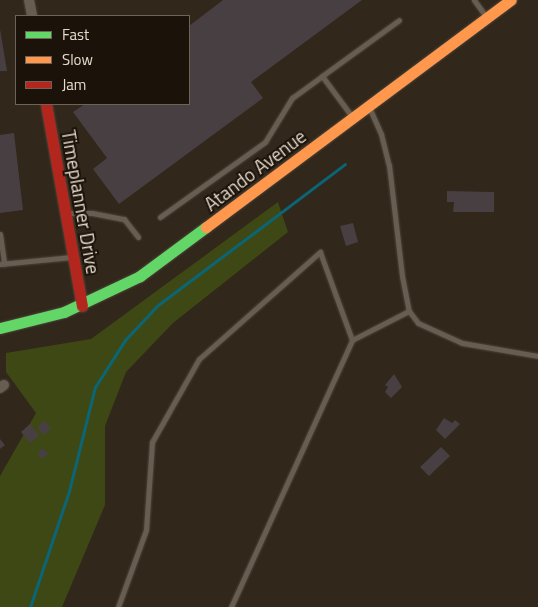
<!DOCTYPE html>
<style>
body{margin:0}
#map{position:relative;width:538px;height:607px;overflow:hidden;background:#31271b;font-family:"Titillium Web",sans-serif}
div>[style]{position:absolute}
.green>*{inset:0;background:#3e4814}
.stream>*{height:3px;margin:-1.5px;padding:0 1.5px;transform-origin:1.5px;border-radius:1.5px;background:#0a6676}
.building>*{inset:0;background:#483f43}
.roads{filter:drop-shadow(0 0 1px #4c4439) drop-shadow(0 0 1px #4c4439)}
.lane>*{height:5px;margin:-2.5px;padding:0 2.5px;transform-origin:2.5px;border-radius:2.5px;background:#675d51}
.street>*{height:10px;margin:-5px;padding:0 5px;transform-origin:5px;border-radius:5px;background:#675d51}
.fast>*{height:11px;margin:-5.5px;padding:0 5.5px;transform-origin:5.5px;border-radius:5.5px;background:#63d668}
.slow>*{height:11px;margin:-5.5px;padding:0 5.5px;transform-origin:5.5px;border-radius:5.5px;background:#ff974d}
.jam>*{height:11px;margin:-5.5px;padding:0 5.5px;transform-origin:5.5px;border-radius:5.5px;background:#b3261e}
span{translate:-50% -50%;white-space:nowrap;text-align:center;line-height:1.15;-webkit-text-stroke:4px #1b1309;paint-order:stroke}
.street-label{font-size:19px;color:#e7dbce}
.legend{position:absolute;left:15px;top:15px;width:175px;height:90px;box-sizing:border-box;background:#1b1309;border:1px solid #6d6358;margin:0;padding:6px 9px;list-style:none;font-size:15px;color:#e7dbce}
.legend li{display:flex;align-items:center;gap:10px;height:25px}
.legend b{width:25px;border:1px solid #6d6358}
</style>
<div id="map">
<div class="green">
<i style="clip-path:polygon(278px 202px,288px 232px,173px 323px,126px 372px,105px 426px,105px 505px,62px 607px,0 607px,0 476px,36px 413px,6px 372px,6px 353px,91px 339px)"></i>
</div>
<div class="stream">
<i style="left:30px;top:607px;width:122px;rotate:-71.4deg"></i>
<i style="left:69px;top:491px;width:107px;rotate:-76deg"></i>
<i style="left:95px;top:387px;width:56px;rotate:-57.4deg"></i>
<i style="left:125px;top:340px;width:48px;rotate:-46.7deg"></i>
<i style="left:158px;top:305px;width:234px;rotate:-37deg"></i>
</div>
<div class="building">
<i style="clip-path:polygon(223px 0,362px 0,251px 82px,263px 98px,119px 204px,93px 169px,107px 158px,73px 112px,85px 104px,189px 104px,189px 26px)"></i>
<i style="clip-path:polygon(0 29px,7px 71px,0 71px)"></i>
<i style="clip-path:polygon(14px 133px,23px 210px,0 213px,0 135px)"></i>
<i style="clip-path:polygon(447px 191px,494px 192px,494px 212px,453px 212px,454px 202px,447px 202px)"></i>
<i style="clip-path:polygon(353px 223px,358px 242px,346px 246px,340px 226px)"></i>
<i style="clip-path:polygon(394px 374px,402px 387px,391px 398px,385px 392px,388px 387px,385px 385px)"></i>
<i style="clip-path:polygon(444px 418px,452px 423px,455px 420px,460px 424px,445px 439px,436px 430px)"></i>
<i style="clip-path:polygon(45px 421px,51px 429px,43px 435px,37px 427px)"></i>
<i style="clip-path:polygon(30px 424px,39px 436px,30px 443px,21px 432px)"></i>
<i style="clip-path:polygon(0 439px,5px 445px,0 449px)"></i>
<i style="clip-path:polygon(441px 447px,450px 456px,429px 476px,420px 467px)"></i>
<i style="clip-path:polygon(43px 448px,48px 454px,42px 459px,37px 453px)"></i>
</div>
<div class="roads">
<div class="lane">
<i style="left:474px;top:0;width:22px;rotate:54deg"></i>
<i style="left:322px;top:76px;width:95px;rotate:-36deg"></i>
<i style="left:369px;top:107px;width:30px;rotate:66deg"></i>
<i style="left:381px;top:134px;width:32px;rotate:76deg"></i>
<i style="left:389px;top:165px;width:112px;rotate:83.3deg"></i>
<i style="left:402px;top:276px;width:36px;rotate:79deg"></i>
<i style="left:409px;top:311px;width:15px;rotate:53deg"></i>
<i style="left:418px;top:323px;width:48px;rotate:24.4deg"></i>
<i style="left:462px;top:343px;width:77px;rotate:9.7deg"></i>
<i style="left:67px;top:213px;width:25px"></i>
<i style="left:92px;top:213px;width:33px;rotate:11deg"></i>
<i style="left:124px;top:219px;width:23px;rotate:52deg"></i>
<i style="left:160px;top:217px;width:129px;rotate:-35.5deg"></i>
<i style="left:265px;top:142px;width:52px;rotate:-58.5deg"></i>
<i style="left:292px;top:98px;width:37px;rotate:-36deg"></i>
<i style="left:322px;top:76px;width:52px;rotate:53.6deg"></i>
<i style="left:0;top:234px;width:30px;rotate:82deg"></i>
<i style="left:0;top:264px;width:72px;rotate:-5.6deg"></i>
<i style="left:118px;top:607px;width:82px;rotate:-70deg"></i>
<i style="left:146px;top:530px;width:88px;rotate:-86.1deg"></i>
<i style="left:152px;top:442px;width:95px;rotate:-60.5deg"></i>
<i style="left:199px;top:359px;width:162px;rotate:-41.5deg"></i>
<i style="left:320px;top:252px;width:94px;rotate:70deg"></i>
<i style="left:231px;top:607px;width:293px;rotate:-65.6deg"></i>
<i style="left:352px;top:340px;width:64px;rotate:-27deg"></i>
</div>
<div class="street">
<i style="left:29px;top:0;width:16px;rotate:79deg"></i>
<i style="left:0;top:388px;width:5px;rotate:-37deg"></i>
</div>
<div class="fast">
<i style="left:0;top:328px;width:66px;rotate:-14deg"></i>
<i style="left:64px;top:312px;width:84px;rotate:-25.3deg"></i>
<i style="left:140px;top:276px;width:82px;rotate:-36.6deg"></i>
</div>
<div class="slow">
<i style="left:206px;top:227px;width:380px;rotate:-36.7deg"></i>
</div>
<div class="jam">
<i style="left:46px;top:104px;width:205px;rotate:79.9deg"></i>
</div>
</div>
<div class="street-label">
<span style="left:255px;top:170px;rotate:-37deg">Atando Avenue</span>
<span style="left:81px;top:202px;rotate:80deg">Timeplanner Drive</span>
</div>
<ul class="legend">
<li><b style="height:6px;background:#63d668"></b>Fast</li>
<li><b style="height:6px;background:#ff974d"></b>Slow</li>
<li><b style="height:6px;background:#b3261e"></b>Jam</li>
</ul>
</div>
